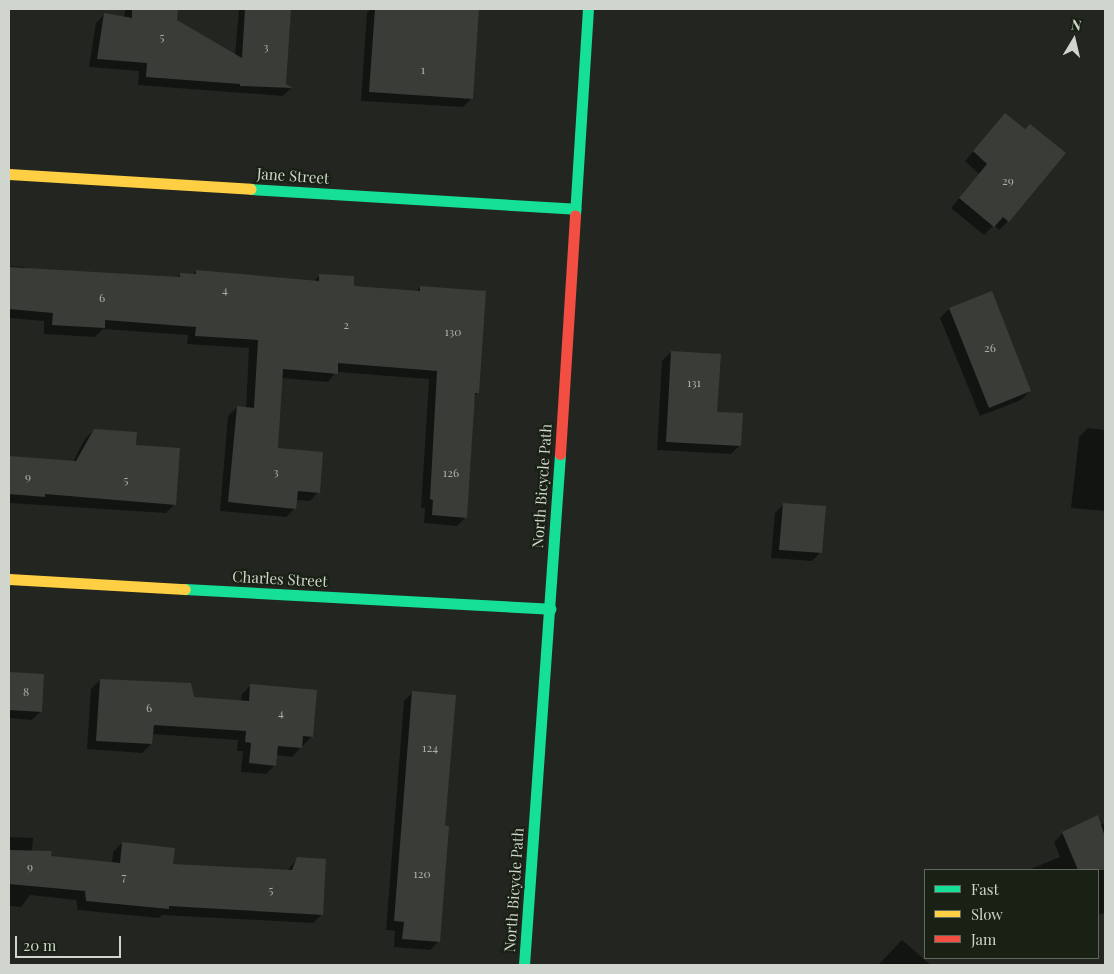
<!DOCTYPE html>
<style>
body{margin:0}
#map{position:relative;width:1114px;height:974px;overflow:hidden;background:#232620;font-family:"Playfair Display",serif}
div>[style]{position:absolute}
.shadow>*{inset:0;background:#0007}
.building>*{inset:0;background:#393c37}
.fast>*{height:11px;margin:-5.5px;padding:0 5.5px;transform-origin:5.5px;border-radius:5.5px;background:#16e098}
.slow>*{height:11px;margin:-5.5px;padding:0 5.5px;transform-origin:5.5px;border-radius:5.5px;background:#ffcf43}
.jam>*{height:11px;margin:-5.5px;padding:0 5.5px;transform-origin:5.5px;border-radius:5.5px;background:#f24e42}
span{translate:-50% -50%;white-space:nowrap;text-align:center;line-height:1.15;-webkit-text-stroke:4.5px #192014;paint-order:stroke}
.number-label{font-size:12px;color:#aaafa8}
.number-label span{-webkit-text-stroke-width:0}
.street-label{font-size:15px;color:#d0d5cd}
.frame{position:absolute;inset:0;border:10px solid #d0d5cd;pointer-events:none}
.legend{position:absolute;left:924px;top:869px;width:175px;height:90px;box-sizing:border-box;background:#192014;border:1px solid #62685e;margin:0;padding:6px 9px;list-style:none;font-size:15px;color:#d0d5cd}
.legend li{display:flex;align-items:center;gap:10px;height:25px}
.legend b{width:25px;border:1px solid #62685e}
.north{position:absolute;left:1049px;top:15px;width:50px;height:50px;-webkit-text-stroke:4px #192014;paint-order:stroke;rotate:9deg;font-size:14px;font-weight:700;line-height:20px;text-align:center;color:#d0d5cd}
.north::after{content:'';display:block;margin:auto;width:18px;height:22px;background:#d0d5cd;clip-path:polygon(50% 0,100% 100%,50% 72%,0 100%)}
.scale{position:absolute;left:15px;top:936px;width:106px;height:22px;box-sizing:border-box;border:2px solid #d0d5cd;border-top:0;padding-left:6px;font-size:15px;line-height:18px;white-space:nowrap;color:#d0d5cd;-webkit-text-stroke:4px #192014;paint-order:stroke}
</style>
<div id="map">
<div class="shadow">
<i style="clip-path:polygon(125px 9px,177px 9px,176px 20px,235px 55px,239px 9px,290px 9px,285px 84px,291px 88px,283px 96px,138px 85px,139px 71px,89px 67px,96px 23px,104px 15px,124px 18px)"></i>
<i style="clip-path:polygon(371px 9px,467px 9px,472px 98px,463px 107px,361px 101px,367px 13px)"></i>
<i style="clip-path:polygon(1005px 115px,1008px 221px,999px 230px,994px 225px,984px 235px,951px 208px,979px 174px,965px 161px)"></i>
<i style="clip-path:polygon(9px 266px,25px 267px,25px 270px,177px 278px,180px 274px,192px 275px,196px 271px,313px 282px,320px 275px,352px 288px,416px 292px,420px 287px,477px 393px,474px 397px,466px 517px,457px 526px,424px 523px,425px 508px,421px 508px,429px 379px,336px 372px,328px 382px,281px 378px,277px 449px,318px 492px,310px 501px,296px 500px,295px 508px,286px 517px,220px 511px,228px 416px,237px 407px,246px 408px,249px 348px,187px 344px,188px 335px,103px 329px,95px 337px,44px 334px,44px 321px,9px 318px)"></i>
<i style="clip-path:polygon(949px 309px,1030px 391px,1021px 400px,980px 416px,940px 318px)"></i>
<i style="clip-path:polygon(671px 352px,740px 445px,731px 454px,657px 450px,662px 361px)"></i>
<i style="clip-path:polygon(1088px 428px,1105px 430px,1105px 511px,1071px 508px,1079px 437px)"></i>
<i style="clip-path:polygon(94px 430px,135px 446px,175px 504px,166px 513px,9px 503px,9px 457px,73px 462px,85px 439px)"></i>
<i style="clip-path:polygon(784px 504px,821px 552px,812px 561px,771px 558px,775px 513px)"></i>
<i style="clip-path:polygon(9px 673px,43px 675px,41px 711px,32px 720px,9px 718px)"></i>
<i style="clip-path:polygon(100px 680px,193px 698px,241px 701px,242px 694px,251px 685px,312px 736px,292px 757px,276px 755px,275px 765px,266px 774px,241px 772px,243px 751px,237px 751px,238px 740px,152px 734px,151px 744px,142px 753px,87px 749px,91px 689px)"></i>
<i style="clip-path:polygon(413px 692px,444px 827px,439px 941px,430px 950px,394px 947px,395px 931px,386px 930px,404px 701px)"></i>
<i style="clip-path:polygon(1105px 823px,1105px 913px,1098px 915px,1098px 870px,1028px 870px,1060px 857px,1054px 842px,1063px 833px)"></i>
<i style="clip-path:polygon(9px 837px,33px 838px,32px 851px,50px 857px,112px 863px,113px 852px,122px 843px,172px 865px,287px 871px,297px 859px,322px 914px,313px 923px,162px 915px,159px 918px,78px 910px,76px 900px,30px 895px,21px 907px,9px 906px)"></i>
<i style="clip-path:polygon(902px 940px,931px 965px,878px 965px)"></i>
</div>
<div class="building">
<i style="clip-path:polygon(132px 9px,178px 9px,177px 20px,242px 58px,245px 9px,291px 9px,286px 84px,293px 88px,240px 86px,240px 84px,146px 77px,147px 63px,97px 59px,104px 13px,132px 18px)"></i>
<i style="clip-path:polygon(375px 9px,479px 9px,473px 99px,369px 92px)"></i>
<i style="clip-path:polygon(1005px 113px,1025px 129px,1030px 124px,1066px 153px,1009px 222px,1003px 217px,994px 227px,959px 198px,987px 164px,973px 151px)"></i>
<i style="clip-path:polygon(9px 267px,180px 277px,180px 273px,196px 274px,196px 270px,319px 281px,319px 274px,354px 276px,354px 286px,420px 291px,420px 286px,486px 291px,479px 393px,475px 393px,467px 518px,432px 515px,433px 500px,430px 499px,437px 371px,338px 363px,338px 374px,283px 369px,278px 448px,323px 452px,320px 493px,298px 491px,296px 509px,228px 502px,237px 406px,254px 408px,258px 340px,195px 336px,196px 327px,105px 320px,105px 328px,52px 325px,53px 313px,9px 309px)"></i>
<i style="clip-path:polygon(992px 291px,1031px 391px,989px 408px,949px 308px)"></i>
<i style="clip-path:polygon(671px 351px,721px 354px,717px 412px,743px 413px,741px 446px,666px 442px)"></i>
<i style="clip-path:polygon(94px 429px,137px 432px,136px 445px,180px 448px,176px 505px,45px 494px,45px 497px,9px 494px,9px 456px,76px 461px)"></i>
<i style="clip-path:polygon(783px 503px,826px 506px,822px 553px,779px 550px)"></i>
<i style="clip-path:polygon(9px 672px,44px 674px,42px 712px,9px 710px)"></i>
<i style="clip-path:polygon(100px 679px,191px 683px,194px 697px,249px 701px,250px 684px,317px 690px,313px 737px,303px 736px,302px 748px,278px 746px,276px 766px,249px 763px,251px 743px,245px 742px,246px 731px,154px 725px,152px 744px,96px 741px)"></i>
<i style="clip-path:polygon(412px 691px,456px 695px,445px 826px,449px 826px,440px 942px,402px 939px,404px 922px,394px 921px)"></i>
<i style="clip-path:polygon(1098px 815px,1105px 837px,1105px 870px,1078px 870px,1062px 832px)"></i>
<i style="clip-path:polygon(122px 842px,175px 848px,173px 864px,292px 870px,297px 857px,326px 859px,323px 915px,169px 906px,169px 909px,86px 901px,85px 891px,9px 884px,9px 850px,52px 851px,51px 856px,120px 863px)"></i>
</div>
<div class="fast">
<i style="left:251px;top:189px;width:325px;rotate:3.5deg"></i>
<i style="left:575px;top:215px;width:206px;rotate:-86.4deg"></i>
<i style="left:185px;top:589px;width:366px;rotate:3.1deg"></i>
<i style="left:524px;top:965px;width:512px;rotate:-85.97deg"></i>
</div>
<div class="slow">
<i style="left:9px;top:174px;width:242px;rotate:3.5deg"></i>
<i style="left:9px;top:579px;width:176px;rotate:3.3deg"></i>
</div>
<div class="jam">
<i style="left:560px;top:454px;width:239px;rotate:-86.4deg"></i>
</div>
<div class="number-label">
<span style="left:162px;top:37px">5</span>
<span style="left:266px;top:47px">3</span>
<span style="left:423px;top:70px">1</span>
<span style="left:1008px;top:181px">29</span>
<span style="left:225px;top:290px">4</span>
<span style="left:102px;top:298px">6</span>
<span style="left:346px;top:325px">2</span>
<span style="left:453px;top:332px">130</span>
<span style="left:990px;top:348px">26</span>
<span style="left:694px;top:383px">131</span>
<span style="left:276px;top:472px">3</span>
<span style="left:451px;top:473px">126</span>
<span style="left:28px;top:477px">9</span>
<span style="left:126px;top:480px">5</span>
<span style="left:26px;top:692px">8</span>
<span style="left:149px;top:708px">6</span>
<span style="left:281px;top:713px">4</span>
<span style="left:430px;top:748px">124</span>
<span style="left:30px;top:867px">9</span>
<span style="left:422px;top:874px">120</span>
<span style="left:124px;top:877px">7</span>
<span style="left:271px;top:890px">5</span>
</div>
<div class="street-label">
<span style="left:293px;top:176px;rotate:4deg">Jane Street</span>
<span style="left:542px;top:486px;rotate:-86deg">North Bicycle Path</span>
<span style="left:280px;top:579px;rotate:3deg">Charles Street</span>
<span style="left:514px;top:890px;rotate:-86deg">North Bicycle Path</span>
</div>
<div class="frame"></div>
<ul class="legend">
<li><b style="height:6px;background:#16e098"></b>Fast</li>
<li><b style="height:6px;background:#ffcf43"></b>Slow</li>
<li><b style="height:6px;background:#f24e42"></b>Jam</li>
</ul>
<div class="north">N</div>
<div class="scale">20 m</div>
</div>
